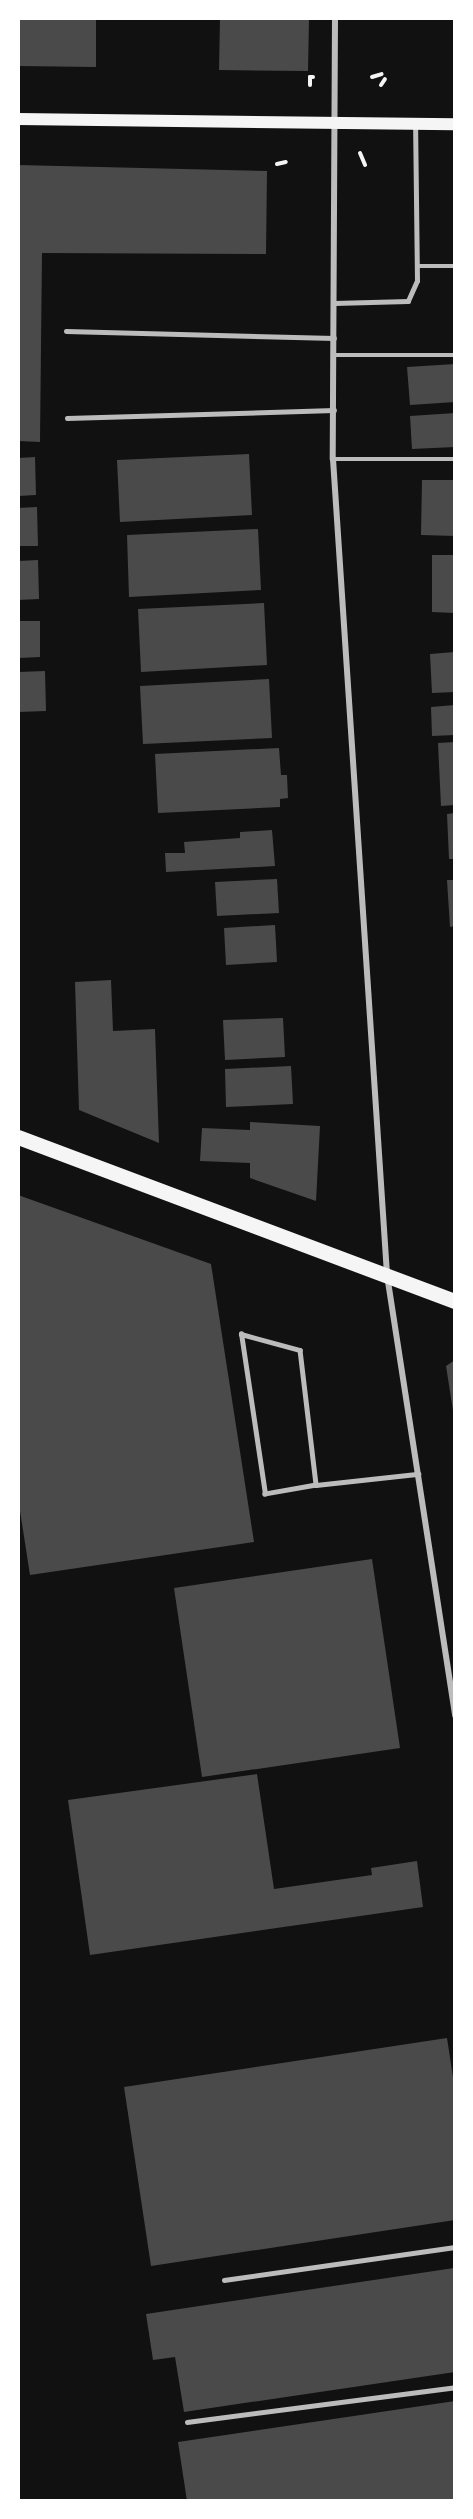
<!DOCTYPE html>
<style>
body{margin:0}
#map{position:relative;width:473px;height:2519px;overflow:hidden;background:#111;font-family:"PT Sans",sans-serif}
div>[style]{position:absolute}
.building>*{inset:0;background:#4a4a4a}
.path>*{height:4px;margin:-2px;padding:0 2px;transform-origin:2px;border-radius:2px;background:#f5f5f5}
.service>*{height:4.5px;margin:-2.25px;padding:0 2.25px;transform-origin:2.25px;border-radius:2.25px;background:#bcbcbc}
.minor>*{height:6px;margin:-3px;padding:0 3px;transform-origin:3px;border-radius:3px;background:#bcbcbc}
.secondary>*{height:12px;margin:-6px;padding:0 6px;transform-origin:6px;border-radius:6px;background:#f5f5f5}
.primary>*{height:15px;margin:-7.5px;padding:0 7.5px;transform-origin:7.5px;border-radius:7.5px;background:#f5f5f5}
span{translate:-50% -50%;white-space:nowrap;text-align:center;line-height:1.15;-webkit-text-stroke:6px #fff;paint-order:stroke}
.frame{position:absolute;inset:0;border:20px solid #fff;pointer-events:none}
</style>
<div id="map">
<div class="building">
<i style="clip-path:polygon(18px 18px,96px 18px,96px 67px,18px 66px)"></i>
<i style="clip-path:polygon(220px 18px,309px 18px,308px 71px,219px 70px)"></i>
<i style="clip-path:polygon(18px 165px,267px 171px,266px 254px,42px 253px,40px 442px,18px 441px)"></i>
<i style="clip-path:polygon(455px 364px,455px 402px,410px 405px,407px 367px)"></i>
<i style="clip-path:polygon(455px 413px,455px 447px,412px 449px,410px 416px)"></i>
<i style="clip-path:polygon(249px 454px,252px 515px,120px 522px,117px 460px)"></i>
<i style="clip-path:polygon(35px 457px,36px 495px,18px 496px,18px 458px)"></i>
<i style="clip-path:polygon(422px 480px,455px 480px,455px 536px,421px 535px)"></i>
<i style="clip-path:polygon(37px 507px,38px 546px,18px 546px,18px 508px)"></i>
<i style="clip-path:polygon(258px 529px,261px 590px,129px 597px,127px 535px)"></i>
<i style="clip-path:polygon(432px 555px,455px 555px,455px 613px,432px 612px)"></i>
<i style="clip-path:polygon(38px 560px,39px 599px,18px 600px,18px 561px)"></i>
<i style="clip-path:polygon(264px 603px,267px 665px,141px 672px,138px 609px)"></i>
<i style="clip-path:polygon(18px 621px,40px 621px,40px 657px,18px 658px)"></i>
<i style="clip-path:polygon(455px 652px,455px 692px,432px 693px,430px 654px)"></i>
<i style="clip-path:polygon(45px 671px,46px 711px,18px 712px,18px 672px)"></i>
<i style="clip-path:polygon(269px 679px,272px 738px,143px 744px,140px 686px)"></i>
<i style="clip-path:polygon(455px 705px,455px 735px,432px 736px,431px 707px)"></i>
<i style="clip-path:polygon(455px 742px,455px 805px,441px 806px,438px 743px)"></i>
<i style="clip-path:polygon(279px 748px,281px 775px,287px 775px,288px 798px,280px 799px,280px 807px,158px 813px,155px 754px)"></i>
<i style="clip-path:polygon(455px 813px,455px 859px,449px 859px,447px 814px)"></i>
<i style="clip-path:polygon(272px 830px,275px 866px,166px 872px,165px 853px,185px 853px,184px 842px,240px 838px,240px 832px)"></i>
<i style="clip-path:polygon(277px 879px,279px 913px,217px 916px,215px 882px)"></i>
<i style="clip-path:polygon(447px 880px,455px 880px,455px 926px,450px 927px)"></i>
<i style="clip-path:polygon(275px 925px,277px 962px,226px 965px,224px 928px)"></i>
<i style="clip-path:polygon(111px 980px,113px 1031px,155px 1029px,159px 1143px,79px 1110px,75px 982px)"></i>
<i style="clip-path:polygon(283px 1018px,285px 1057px,225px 1060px,223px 1020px)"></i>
<i style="clip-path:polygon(291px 1066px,293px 1104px,226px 1107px,225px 1069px)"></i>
<i style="clip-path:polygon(250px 1122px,320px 1126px,316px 1201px,250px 1178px,250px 1163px,200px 1161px,202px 1128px,250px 1130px)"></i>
<i style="clip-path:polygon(18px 1195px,211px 1264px,254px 1542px,30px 1575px,18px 1498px)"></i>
<i style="clip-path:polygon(455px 1360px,455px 1417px,454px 1417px,446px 1366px)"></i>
<i style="clip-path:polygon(372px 1559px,400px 1748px,202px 1777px,174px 1588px)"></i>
<i style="clip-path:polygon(257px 1774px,274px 1889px,372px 1875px,371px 1868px,417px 1861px,423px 1907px,90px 1955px,68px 1800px)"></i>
<i style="clip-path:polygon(447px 2038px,455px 2090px,455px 2220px,151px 2266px,124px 2087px)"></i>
<i style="clip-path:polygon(454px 2268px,455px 2372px,184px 2412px,175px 2357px,153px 2360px,146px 2314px)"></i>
<i style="clip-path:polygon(455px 2401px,455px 2501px,187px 2501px,178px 2442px)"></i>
</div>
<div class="path">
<i style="left:372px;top:77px;width:10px;rotate:-17deg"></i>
<i style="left:310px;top:85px;width:8px;rotate:-90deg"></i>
<i style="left:310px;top:77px;width:3px"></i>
<i style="left:381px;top:85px;width:7px;rotate:-56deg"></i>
<i style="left:360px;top:153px;width:13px;rotate:67deg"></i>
<i style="left:277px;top:164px;width:9px;rotate:-13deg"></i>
</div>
<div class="service">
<i style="left:389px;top:18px;width:10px"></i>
<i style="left:417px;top:266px;width:38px"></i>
<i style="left:334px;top:303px;width:74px;rotate:-1.5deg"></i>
<i style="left:408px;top:301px;width:22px;rotate:-66deg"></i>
<i style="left:417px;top:281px;width:156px;rotate:-90.7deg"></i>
<i style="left:66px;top:331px;width:268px;rotate:1.5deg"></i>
<i style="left:334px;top:355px;width:121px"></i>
<i style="left:67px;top:418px;width:267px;rotate:-1.7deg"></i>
<i style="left:333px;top:459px;width:122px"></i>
<i style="left:316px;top:1485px;width:52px;rotate:170deg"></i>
<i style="left:265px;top:1494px;width:162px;rotate:-98.5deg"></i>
<i style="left:241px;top:1334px;width:61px;rotate:15.2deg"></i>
<i style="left:300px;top:1350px;width:136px;rotate:83.2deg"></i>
<i style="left:316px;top:1485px;width:103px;rotate:-6.2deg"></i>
<i style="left:224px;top:2280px;width:233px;rotate:-8.1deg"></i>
<i style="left:187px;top:2422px;width:270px;rotate:-7.4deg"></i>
</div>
<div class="minor">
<i style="left:335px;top:18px;width:441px;rotate:90.3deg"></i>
<i style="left:333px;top:459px;width:818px;rotate:86.21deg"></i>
<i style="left:387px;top:1275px;width:446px;rotate:81.2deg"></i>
</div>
<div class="secondary">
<i style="left:18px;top:119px;width:437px;rotate:0.7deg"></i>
</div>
<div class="primary">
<i style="left:18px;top:1137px;width:467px;rotate:20.6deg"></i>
</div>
<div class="frame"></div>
</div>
